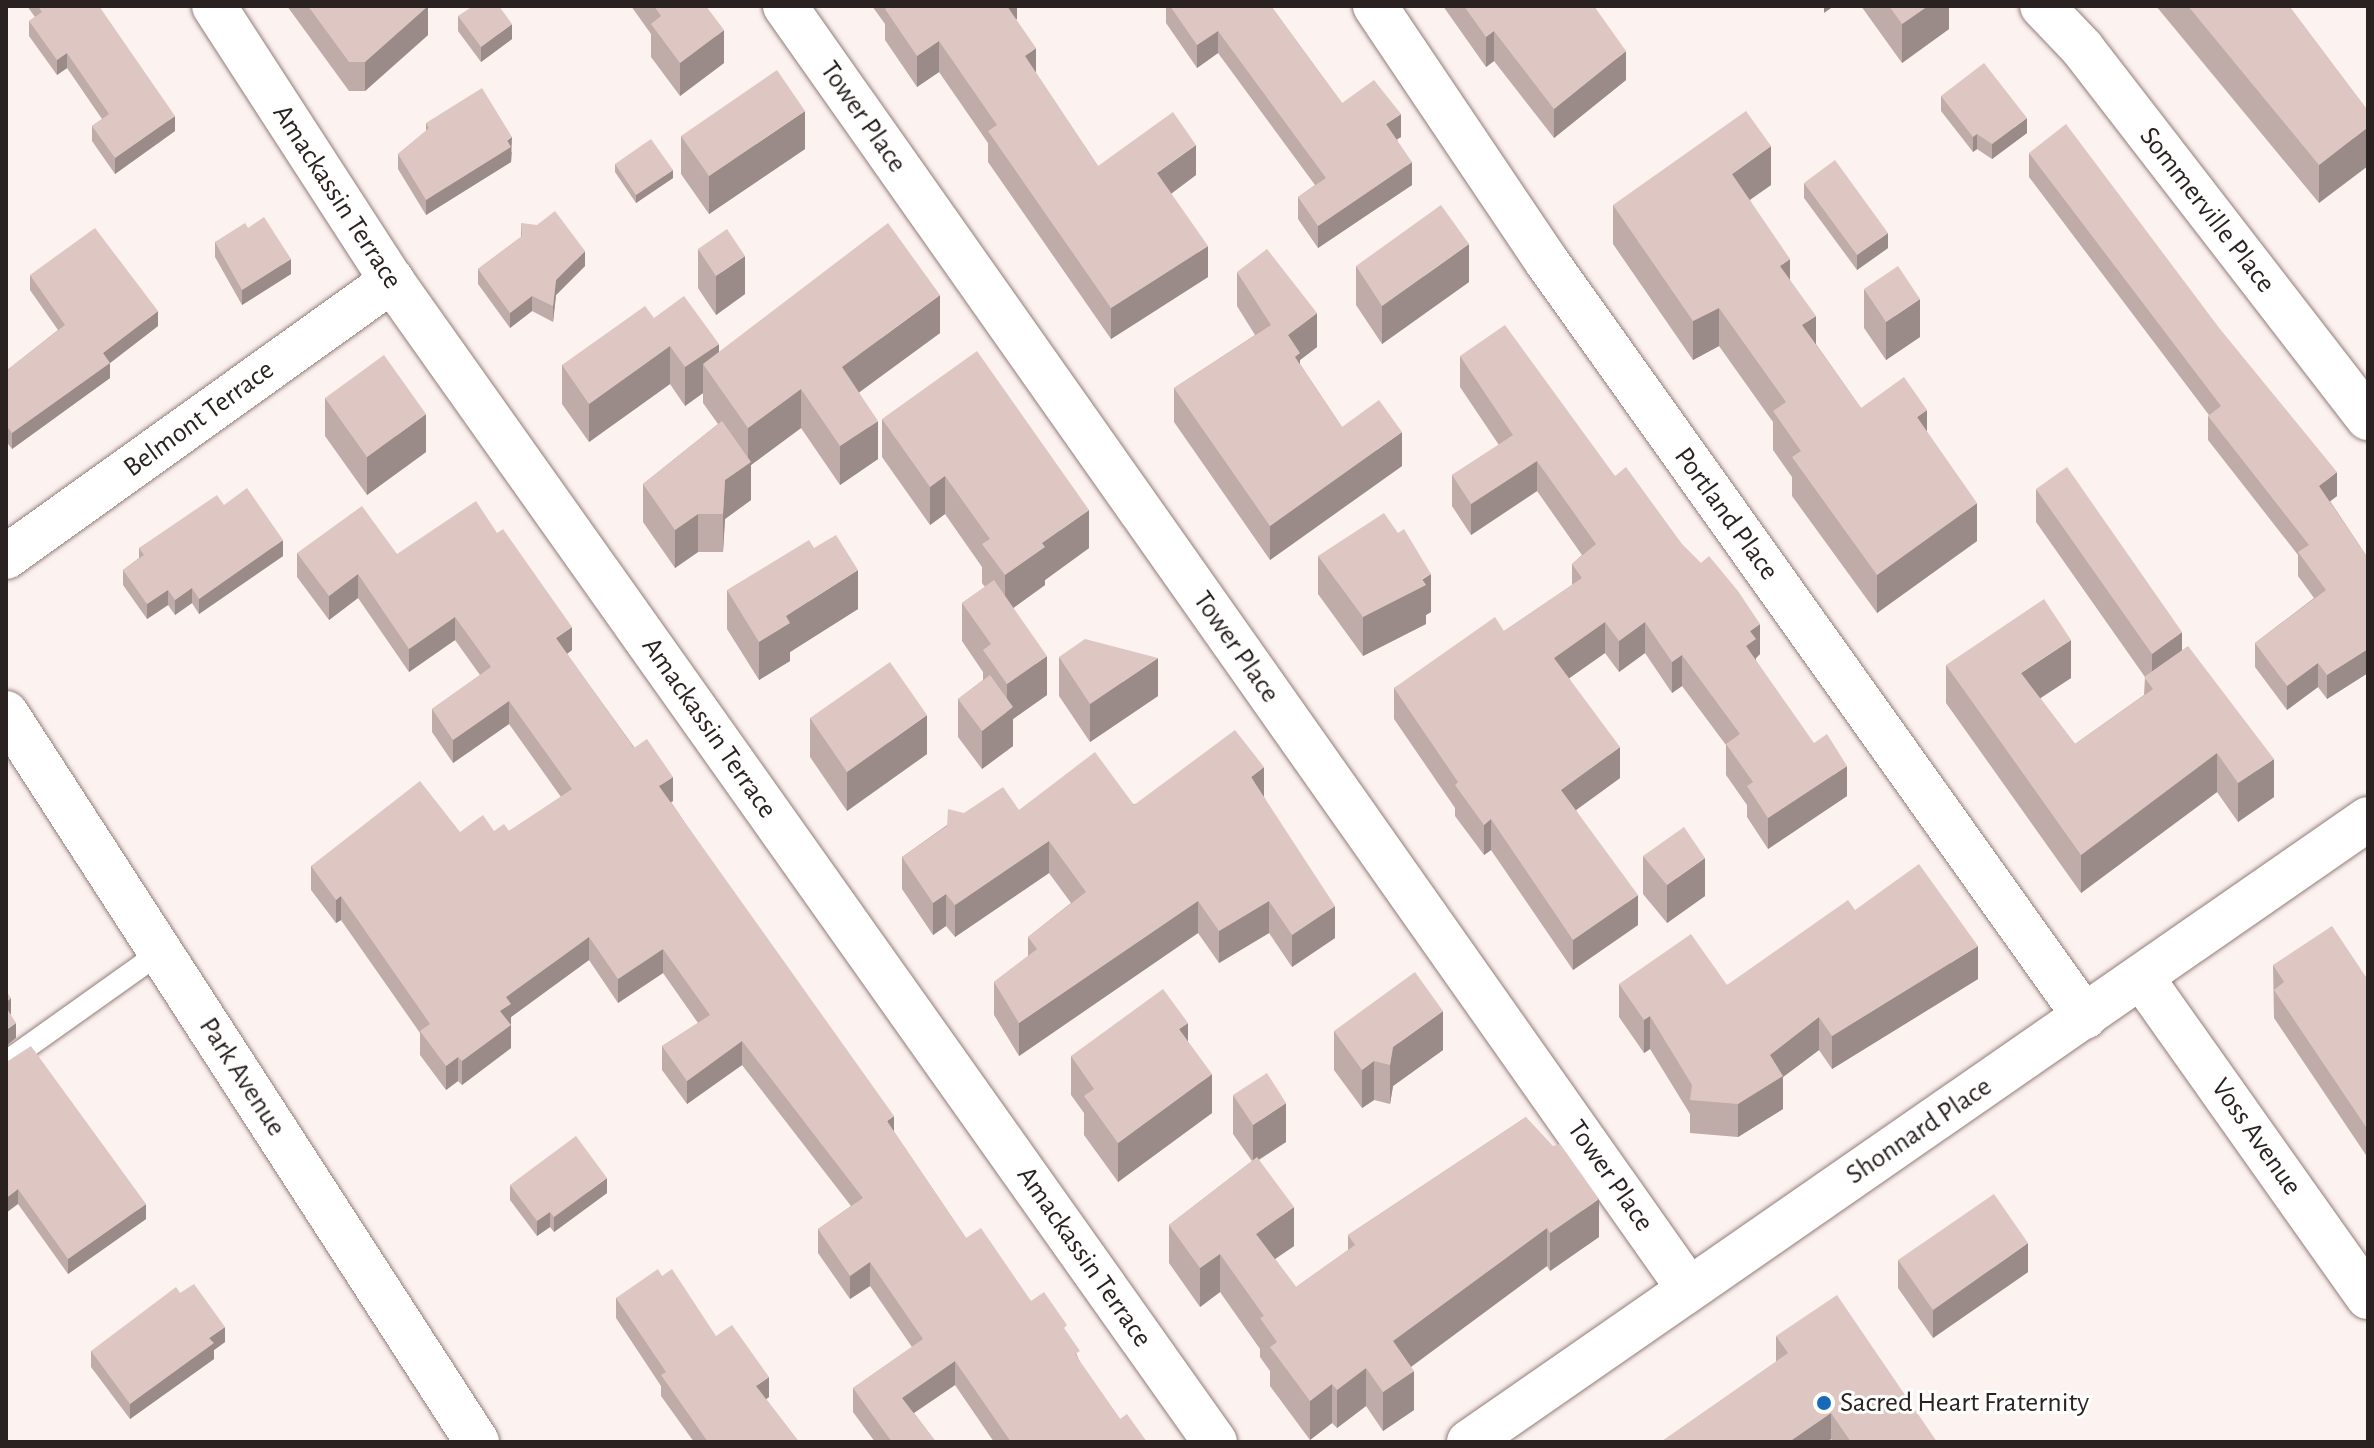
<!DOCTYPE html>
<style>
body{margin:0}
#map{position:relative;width:2374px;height:1448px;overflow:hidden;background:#fcf2f0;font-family:"Alegreya Sans",sans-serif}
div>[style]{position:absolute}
.roads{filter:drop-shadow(0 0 2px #937d79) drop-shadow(0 0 2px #937d79)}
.service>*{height:22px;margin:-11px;padding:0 11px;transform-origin:11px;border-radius:11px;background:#fff}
.minor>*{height:44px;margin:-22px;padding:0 22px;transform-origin:22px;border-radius:22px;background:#fff}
.tertiary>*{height:44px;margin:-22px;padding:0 22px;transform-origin:22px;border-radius:22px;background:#fff}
.wall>*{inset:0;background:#bfaba7}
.shaded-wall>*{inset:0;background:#9b8b88}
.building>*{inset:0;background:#dec7c2}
.dots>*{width:22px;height:22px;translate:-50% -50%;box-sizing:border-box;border:4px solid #fff;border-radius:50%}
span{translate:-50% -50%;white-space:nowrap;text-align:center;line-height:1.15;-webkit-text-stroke:6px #fff;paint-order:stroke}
.street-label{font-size:28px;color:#2a2220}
.poi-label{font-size:28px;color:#2a2220}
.left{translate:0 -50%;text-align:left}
.frame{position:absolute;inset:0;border:8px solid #2a2220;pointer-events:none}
</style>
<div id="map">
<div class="roads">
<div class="service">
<i style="left:6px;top:1062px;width:190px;rotate:-35.4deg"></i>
</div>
<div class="minor">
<i style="left:214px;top:6px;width:328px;rotate:57.1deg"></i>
<i style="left:392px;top:281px;width:1423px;rotate:54.67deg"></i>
<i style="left:785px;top:6px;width:1568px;rotate:54.84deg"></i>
<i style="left:1375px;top:6px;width:308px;rotate:56.1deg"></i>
<i style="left:1547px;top:262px;width:927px;rotate:54.53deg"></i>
<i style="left:2042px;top:6px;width:58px;rotate:46.4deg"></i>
<i style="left:2082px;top:48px;width:468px;rotate:52.3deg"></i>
<i style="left:6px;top:557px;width:475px;rotate:-35.6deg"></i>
<i style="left:2142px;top:978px;width:391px;rotate:54.7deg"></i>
</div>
<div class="tertiary">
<i style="left:6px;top:713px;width:868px;rotate:57.13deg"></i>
<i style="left:1469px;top:1442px;width:1094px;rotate:-34.72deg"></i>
</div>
</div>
<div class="wall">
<i style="clip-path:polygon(27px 6px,99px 6px,175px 131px,115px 174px,92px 141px,92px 126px,102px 119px,67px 68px,57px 75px,29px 36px,29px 21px,35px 17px)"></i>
<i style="clip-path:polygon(287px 6px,428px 6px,428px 35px,365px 91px,349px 91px)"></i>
<i style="clip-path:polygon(631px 6px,706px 6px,724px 63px,680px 96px,651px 57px,651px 34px)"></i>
<i style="clip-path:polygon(872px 6px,1017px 6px,1016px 20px,1036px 73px,1098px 166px,1196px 175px,1171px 194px,1208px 277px,1111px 339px,988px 162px,988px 143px,939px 72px,917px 87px,885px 40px,885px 24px)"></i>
<i style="clip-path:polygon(1166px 6px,1271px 6px,1342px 103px,1401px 137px,1397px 139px,1412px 185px,1318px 248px,1298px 219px,1298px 197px,1315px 185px,1218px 53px,1197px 68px,1166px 23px)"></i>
<i style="clip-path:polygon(1443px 6px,1594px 6px,1626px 80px,1554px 138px,1494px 61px,1486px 67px)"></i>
<i style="clip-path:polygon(1861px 6px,1949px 6px,1949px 29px,1902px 63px)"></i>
<i style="clip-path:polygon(2156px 6px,2289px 6px,2368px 111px,2319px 203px)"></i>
<i style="clip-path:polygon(458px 16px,512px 39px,481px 62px,458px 31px)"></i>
<i style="clip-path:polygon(1941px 96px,2027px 133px,1992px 159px,1977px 149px,1973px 152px,1941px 111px)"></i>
<i style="clip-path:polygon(426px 123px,512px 152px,511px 162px,426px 215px,398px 169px,398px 154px,426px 131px)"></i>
<i style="clip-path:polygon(681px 136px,805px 149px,709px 214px,681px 174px)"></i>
<i style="clip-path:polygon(2029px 153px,2337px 496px,2330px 501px,2368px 558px,2368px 673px,2327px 699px,2318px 687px,2287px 710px,2255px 667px,2255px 643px,2314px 598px,2298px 576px,2298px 555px,2208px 440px,2208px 416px,2209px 415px,2029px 177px)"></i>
<i style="clip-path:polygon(615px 164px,673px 178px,636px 203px,615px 172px)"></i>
<i style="clip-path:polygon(1804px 183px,1888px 248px,1857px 270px,1804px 198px)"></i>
<i style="clip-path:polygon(1771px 185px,1750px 200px,1790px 280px,1816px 344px,1861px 408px,1927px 432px,1977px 541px,1877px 613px,1792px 496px,1792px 477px,1773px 450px,1773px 422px,1719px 346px,1693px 360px,1613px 244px,1613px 205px)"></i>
<i style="clip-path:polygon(521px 223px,585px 266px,556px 295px,553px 322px,532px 311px,510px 328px,478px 284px,478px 269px,521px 237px)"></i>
<i style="clip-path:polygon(248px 228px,291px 274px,242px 305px,215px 257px,215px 242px)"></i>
<i style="clip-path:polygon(698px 249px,745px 294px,716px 315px,698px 288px)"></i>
<i style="clip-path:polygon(1356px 266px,1469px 282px,1382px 344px,1356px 305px)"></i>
<i style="clip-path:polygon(1237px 272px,1317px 347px,1300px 360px,1300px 364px,1342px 427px,1402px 466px,1270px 560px,1174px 422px,1174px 388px,1255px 335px,1237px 306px)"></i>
<i style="clip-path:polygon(30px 275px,158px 326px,110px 363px,110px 378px,12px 449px,6px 441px,6px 371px,58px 330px,30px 290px)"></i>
<i style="clip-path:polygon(1864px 289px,1920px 337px,1886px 360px,1864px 328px)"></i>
<i style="clip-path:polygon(654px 318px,719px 352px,940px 333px,859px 392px,878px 459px,840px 485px,801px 428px,751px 465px,751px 500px,725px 519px,723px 552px,698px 552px,675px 568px,643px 522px,643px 484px,718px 424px,703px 403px,703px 393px,685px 406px,670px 384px,589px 442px,562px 404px,562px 365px)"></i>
<i style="clip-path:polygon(1460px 356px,1615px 476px,1760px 654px,1756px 658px,1756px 661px,1847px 796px,1768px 849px,1747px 817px,1747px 805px,1726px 775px,1726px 745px,1682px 686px,1672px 693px,1645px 653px,1619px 672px,1605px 653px,1569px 678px,1620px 778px,1576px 810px,1638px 925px,1573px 970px,1491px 850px,1484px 855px,1455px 816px,1455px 808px,1394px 719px,1394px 688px,1504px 631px,1572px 585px,1572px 564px,1582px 555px,1537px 491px,1471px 535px,1452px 506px,1452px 475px,1499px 445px,1460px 387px)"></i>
<i style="clip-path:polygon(325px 398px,426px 452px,367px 495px,325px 436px)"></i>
<i style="clip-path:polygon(882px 419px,1089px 548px,1045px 580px,1045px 585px,1013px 608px,1047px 695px,1013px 719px,1013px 746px,982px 769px,958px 737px,958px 699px,983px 680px,983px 672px,962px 641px,962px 603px,985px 587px,982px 583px,982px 567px,945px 514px,930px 525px,882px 457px)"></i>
<i style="clip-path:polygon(2036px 489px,2182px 651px,2274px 797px,2238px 822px,2217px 792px,2081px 893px,1946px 703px,1946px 665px,2071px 678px,2040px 698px,2075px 744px,2144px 695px,2145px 677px,2036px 522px)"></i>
<i style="clip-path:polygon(224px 505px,283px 556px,199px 614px,192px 603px,175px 615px,168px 605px,147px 619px,123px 585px,123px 570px,139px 558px,139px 548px)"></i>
<i style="clip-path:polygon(297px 553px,397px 554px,572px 650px,567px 654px,673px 801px,671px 802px,966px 1238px,1031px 1301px,1067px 1333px,1080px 1362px,1120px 1419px,1147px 1442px,994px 1442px,955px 1385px,914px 1413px,936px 1442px,875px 1442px,853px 1412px,853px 1388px,912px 1347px,870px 1286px,850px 1299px,818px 1253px,818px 1229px,851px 1206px,742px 1065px,687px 1104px,662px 1070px,662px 1046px,698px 1023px,663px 973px,618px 1003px,589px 960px,511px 1017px,511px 1048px,462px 1085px,458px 1081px,446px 1090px,420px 1055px,420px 1033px,341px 920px,336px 923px,311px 890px,311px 866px,460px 832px,509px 831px,561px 797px,509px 724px,453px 763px,432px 732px,432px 709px,480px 675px,455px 640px,409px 672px,358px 598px,329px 620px,297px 577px)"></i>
<i style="clip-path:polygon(1318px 556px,1431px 612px,1426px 615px,1426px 624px,1363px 656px,1318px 594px)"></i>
<i style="clip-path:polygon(727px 590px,858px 609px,790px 652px,790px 661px,759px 680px,727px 629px)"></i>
<i style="clip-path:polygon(1059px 657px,1158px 696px,1090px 742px,1059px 696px)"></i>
<i style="clip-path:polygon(810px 718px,927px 754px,847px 811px,810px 757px)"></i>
<i style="clip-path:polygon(1264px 797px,1335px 938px,1292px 967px,1269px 933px,1219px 963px,1198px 933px,1019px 1056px,994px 1015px,994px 982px,1028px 956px,1028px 937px,1071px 903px,1049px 873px,955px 937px,946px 926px,933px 935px,902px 889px,902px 857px,964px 813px)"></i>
<i style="clip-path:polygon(1643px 856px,1705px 896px,1667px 923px,1643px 894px)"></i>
<i style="clip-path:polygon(1855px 910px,1978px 979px,1832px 1069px,1819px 1050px,1783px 1077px,1783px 1109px,1738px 1137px,1690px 1133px,1690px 1114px,1650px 1049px,1644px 1053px,1619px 1017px,1619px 984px,1727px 985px)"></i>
<i style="clip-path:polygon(2273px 965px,2368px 980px,2368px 1158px,2274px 1018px)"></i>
<i style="clip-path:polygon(1334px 1031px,1443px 1050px,1393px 1086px,1390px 1104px,1374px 1100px,1362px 1108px,1334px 1070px)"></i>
<i style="clip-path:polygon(1188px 1042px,1212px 1113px,1118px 1182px,1084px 1135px,1084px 1113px,1071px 1095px,1071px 1056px)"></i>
<i style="clip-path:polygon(6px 1060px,146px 1219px,68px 1274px,18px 1204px)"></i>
<i style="clip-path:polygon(1233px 1095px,1286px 1142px,1259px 1160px,1294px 1246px,1275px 1259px,1296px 1287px,1348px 1250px,1348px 1235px,1526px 1117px,1599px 1237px,1550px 1271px,1547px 1266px,1411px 1367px,1414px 1410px,1383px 1431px,1366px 1406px,1337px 1428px,1332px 1423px,1310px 1440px,1270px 1386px,1270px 1371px,1260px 1357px,1260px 1349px,1220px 1292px,1200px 1307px,1169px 1263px,1169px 1225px,1252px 1161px,1233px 1134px)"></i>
<i style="clip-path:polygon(510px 1185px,607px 1193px,554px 1232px,550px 1227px,537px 1236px,510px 1200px)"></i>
<i style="clip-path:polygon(1898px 1260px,2028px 1272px,1933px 1338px,1898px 1288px)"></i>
<i style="clip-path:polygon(662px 1276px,769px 1397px,766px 1399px,799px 1442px,694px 1442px,661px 1396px,661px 1386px,616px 1318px,616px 1298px)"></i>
<i style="clip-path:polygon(1776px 1336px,1937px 1442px,1833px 1442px,1831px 1439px,1827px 1442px,1661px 1442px,1776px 1362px)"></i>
<i style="clip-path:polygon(225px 1342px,214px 1350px,214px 1359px,130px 1419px,91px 1367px,91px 1351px)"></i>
</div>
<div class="shaded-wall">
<i style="clip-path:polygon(428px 6px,428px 35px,365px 91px,365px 62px)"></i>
<i style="clip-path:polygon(1002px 6px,1017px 6px,1017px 19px,1002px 30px)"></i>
<i style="clip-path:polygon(1824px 6px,1834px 6px,1824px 13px)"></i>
<i style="clip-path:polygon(1928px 6px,1949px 6px,1949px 29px,1902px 63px,1902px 24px)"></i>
<i style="clip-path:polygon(512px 24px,512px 39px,481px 62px,481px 47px)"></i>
<i style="clip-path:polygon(724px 30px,724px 63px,680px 96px,680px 63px)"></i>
<i style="clip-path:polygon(1218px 31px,1218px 53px,1197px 68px,1197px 45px)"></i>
<i style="clip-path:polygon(1494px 31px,1494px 61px,1486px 67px,1486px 37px)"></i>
<i style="clip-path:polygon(939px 41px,939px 72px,917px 87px,917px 56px)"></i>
<i style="clip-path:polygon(1036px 48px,1036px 79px,1025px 56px)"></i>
<i style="clip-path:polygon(1626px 51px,1626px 80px,1554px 138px,1554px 109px)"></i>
<i style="clip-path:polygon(67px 53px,67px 68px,57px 75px,57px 60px)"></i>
<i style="clip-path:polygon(805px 111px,805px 149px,709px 214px,709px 176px)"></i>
<i style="clip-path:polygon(1401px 114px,1401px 137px,1386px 146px,1386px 124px)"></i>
<i style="clip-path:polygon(175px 116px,175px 131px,115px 174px,115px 158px)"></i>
<i style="clip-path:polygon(2027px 118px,2027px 133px,1992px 159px,1992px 144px)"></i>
<i style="clip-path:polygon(2368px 127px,2368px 166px,2319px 203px,2319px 165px)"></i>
<i style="clip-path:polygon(1977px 134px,1977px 149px,1973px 152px,1973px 137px)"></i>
<i style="clip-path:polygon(512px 137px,511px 162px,426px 215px,426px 200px)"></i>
<i style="clip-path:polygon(1196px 145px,1196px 175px,1157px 204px,1157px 173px)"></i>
<i style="clip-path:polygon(1771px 146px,1771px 185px,1732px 212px,1732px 174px)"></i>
<i style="clip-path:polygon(1412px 162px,1412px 185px,1318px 248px,1318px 226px)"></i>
<i style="clip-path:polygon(673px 170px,673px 178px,636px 203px,636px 195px)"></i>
<i style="clip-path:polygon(1888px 233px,1888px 248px,1857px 270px,1857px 255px)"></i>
<i style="clip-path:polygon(1469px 244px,1469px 282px,1382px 344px,1382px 306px)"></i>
<i style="clip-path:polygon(1208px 246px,1208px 277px,1111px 339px,1111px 308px)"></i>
<i style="clip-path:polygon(585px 251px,585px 266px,556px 295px,553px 322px,553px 306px,556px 280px)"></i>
<i style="clip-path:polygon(745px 256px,745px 294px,716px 315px,716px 276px)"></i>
<i style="clip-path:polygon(291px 259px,291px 274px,242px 305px,242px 290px)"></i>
<i style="clip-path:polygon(1790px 259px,1790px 297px,1780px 266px)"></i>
<i style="clip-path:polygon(940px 295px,940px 333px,842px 405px,842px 367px)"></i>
<i style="clip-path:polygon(532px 296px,532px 311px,510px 328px,510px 313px)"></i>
<i style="clip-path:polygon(1920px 299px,1920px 337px,1886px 360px,1886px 322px)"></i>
<i style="clip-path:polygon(1719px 308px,1719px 346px,1693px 360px,1693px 321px)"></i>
<i style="clip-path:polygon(158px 311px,158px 326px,110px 363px,110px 378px,12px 449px,12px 433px,103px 353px)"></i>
<i style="clip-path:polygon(1317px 313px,1317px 347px,1300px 360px,1300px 387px,1288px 335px)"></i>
<i style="clip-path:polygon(1816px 316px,1816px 354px,1802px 325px)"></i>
<i style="clip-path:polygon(719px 344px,719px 382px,703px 364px,703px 393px,685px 406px,685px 367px)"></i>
<i style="clip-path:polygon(670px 346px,670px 384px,589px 442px,589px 404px)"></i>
<i style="clip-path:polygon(801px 389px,801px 428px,751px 465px,751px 500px,725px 519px,723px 552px,723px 514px,725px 480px,748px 464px,748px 428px)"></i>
<i style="clip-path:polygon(1927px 410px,1927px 448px,1917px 417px)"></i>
<i style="clip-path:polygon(426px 414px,426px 452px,367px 495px,367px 457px)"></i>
<i style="clip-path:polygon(878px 421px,878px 459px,840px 485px,840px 446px)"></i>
<i style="clip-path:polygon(1402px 432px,1402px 466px,1270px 560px,1270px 526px)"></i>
<i style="clip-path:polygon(1537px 461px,1537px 491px,1471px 535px,1471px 504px)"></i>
<i style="clip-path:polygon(2337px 472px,2337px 496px,2319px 510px,2319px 486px)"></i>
<i style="clip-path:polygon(945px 476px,945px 514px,930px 525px,930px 487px)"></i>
<i style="clip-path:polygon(1977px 503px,1977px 541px,1877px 613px,1877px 575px)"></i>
<i style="clip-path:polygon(1089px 510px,1089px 548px,1045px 580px,1045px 585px,1005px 614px,1005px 575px,1042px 543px)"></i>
<i style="clip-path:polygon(698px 514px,698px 552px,675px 568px,675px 530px)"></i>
<i style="clip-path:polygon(283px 540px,283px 556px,199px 614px,199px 599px)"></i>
<i style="clip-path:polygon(858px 570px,858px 609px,790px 652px,790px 661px,759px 680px,759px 642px,786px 616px)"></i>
<i style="clip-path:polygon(358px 574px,358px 598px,329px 620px,329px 596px)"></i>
<i style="clip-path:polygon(1431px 574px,1431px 612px,1426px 615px,1426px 624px,1363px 656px,1363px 617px)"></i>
<i style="clip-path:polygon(192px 588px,192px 603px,175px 615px,175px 600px)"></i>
<i style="clip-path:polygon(168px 590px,168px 605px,147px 619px,147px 604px)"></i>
<i style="clip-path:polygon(455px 617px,455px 640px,409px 672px,409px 649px)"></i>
<i style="clip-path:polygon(1605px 622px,1605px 653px,1554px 689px,1554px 658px)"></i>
<i style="clip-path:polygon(1645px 622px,1645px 653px,1619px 672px,1619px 641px)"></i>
<i style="clip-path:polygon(1760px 624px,1760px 654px,1756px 658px,1756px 670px,1746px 646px,1750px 631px)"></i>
<i style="clip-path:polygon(572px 627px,572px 650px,556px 662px,556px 638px)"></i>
<i style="clip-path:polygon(2182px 632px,2182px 665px,2152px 687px,2152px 654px)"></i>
<i style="clip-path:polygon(2071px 640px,2071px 678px,2021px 711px,2021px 673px)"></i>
<i style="clip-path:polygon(2368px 649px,2368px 673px,2327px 699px,2327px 675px)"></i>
<i style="clip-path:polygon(1682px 655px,1682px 686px,1672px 693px,1672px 662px)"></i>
<i style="clip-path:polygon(1047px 656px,1047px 695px,1013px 719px,1013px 746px,982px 769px,982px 731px,1007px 712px,1007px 684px)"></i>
<i style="clip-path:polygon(1158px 658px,1158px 696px,1090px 742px,1090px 704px)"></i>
<i style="clip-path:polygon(2318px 663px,2318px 687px,2287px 710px,2287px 686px)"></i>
<i style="clip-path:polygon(509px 701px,509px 724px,453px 763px,453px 740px)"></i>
<i style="clip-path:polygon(927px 715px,927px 754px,847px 811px,847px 772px)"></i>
<i style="clip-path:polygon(1620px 747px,1620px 778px,1561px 821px,1561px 790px)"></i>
<i style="clip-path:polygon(2217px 753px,2217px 792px,2081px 893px,2081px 855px)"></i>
<i style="clip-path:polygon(2274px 759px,2274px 797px,2238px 822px,2238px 783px)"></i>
<i style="clip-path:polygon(1847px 766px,1847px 796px,1768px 849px,1768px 818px)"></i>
<i style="clip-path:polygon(1264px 767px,1264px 799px,1251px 777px)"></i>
<i style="clip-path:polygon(673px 777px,673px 801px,659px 810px,659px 786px)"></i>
<i style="clip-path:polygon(1491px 819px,1491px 850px,1484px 855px,1484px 825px)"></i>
<i style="clip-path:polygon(1049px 841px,1049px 873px,955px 937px,955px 905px)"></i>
<i style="clip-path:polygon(1705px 858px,1705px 896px,1667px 923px,1667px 885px)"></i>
<i style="clip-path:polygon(946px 894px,946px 926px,933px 935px,933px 903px)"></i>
<i style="clip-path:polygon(1638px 895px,1638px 925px,1573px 970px,1573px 940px)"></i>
<i style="clip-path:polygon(341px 896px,341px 920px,336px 923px,336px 900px)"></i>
<i style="clip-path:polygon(1198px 901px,1198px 933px,1019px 1056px,1019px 1023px)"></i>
<i style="clip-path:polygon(1269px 901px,1269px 933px,1219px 963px,1219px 931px)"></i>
<i style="clip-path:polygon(1335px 906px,1335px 938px,1292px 967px,1292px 935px)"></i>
<i style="clip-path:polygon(589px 937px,589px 960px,511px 1017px,511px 1048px,462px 1085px,462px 1061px,500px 1011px,506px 997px)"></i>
<i style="clip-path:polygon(1978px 946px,1978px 979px,1832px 1069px,1832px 1036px)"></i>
<i style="clip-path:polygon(663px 949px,663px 973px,618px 1003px,618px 979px)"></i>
<i style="clip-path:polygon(11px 998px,11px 1014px,6px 1017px,6px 1002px)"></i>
<i style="clip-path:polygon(1443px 1011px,1443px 1050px,1393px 1086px,1390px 1104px,1390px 1065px,1393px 1047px)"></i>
<i style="clip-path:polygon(1650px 1016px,1650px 1049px,1644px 1053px,1644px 1020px)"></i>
<i style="clip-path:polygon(1819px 1017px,1819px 1050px,1783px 1077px,1783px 1109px,1738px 1137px,1738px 1104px,1770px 1055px)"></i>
<i style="clip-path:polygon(16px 1023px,16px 1038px,6px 1046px,6px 1030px)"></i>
<i style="clip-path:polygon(1188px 1023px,1188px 1062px,1179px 1029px)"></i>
<i style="clip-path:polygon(742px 1041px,742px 1065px,687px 1104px,687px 1081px)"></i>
<i style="clip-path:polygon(458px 1057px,458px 1081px,446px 1090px,446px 1066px)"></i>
<i style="clip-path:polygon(1374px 1061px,1374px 1100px,1362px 1108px,1362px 1070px)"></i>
<i style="clip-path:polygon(1212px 1074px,1212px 1113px,1118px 1182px,1118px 1143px)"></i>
<i style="clip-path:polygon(1286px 1103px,1286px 1142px,1253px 1163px,1253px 1125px)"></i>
<i style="clip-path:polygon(894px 1116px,894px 1139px,887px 1121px)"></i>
<i style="clip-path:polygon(607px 1178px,607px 1193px,554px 1232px,554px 1217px)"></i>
<i style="clip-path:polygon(18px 1189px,18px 1204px,6px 1213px,6px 1198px)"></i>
<i style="clip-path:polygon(1599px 1199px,1599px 1237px,1550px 1271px,1550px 1233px)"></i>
<i style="clip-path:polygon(146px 1204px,146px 1219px,68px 1274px,68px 1259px)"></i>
<i style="clip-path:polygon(1294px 1207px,1294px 1246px,1256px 1272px,1256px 1234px)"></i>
<i style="clip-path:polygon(550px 1212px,550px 1227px,537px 1236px,537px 1221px)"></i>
<i style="clip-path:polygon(1547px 1228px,1547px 1266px,1393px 1380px,1393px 1341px)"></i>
<i style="clip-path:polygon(2028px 1243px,2028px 1272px,1933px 1338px,1933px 1310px)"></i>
<i style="clip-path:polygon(1220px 1254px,1220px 1292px,1200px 1307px,1200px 1268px)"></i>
<i style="clip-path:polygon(870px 1262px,870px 1286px,850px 1299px,850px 1276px)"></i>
<i style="clip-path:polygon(225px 1327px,225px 1342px,214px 1350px,214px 1359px,130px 1419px,130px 1404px,209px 1338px)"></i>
<i style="clip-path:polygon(955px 1361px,955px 1385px,902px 1421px,902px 1398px)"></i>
<i style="clip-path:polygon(1366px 1368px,1366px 1406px,1337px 1428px,1337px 1390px)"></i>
<i style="clip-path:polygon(1414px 1371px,1414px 1410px,1383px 1431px,1383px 1392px)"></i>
<i style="clip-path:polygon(769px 1377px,769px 1397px,756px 1407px,756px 1386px)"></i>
<i style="clip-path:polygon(1332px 1384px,1332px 1423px,1310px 1440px,1310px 1401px)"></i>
<i style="clip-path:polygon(1831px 1413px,1831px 1439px,1827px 1442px,1789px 1442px)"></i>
</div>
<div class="building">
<i style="clip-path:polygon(38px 6px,99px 6px,175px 116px,115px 158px,92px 126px,109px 114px,67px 53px,57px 60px,29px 21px,42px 12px)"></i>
<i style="clip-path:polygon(308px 6px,428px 6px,365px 62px,349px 62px)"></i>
<i style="clip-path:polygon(473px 6px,499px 6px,512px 24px,481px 47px,458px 16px)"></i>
<i style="clip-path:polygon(654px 6px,706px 6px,724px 30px,680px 63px,651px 24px,661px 16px)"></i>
<i style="clip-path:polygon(889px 6px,1007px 6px,1036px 48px,1025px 56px,1098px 166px,1173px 112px,1196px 145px,1157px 173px,1208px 246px,1111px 308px,988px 131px,997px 125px,939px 41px,917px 56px,885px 9px)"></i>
<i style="clip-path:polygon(1170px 6px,1271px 6px,1342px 103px,1374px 80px,1401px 114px,1386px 124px,1412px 162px,1318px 226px,1298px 197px,1326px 178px,1218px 31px,1197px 45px)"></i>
<i style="clip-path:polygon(1464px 6px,1594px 6px,1626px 51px,1554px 109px,1494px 31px,1486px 37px)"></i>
<i style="clip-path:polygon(1889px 6px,1928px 6px,1902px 24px)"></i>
<i style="clip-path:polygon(2188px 6px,2289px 6px,2368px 111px,2368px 127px,2319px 165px)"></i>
<i style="clip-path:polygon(1984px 63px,2027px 118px,1992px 144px,1977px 134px,1973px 137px,1941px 96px)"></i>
<i style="clip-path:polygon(777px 70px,805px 111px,709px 176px,681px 136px)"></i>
<i style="clip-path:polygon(482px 88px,512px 137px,507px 140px,511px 147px,426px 200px,398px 154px,429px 128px,426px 123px)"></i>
<i style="clip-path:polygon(1746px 111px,1771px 146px,1732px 174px,1790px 259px,1780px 266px,1816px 316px,1802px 325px,1861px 408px,1904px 377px,1927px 410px,1917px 417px,1977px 503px,1877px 575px,1792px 457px,1801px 451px,1773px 411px,1786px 402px,1719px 308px,1693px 321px,1613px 205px)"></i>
<i style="clip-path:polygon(2066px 124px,2220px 329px,2337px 472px,2319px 486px,2368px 558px,2368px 649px,2327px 675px,2318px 663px,2287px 686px,2255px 643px,2326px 590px,2298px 552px,2309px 545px,2208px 416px,2221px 406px,2029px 153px)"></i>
<i style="clip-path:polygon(651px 139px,673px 170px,636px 195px,615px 164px)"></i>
<i style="clip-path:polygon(1835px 160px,1888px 233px,1857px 255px,1804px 183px)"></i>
<i style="clip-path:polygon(1441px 205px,1469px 244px,1382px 306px,1356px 266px)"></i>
<i style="clip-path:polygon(555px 211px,585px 251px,556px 280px,553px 306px,532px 296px,510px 313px,478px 269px,522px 236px,521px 223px,537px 225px)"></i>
<i style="clip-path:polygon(264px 217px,291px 259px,242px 290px,215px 242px,245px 223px,248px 228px)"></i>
<i style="clip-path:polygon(888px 223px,940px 295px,842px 367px,878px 421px,840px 446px,801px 389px,748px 428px,703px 364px)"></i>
<i style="clip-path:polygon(95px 228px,158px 311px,103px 353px,110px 363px,12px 433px,6px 425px,6px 371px,65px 325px,30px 275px)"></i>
<i style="clip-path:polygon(727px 229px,745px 256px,716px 276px,698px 249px)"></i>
<i style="clip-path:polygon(1267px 249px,1317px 313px,1288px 335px,1300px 353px,1295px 357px,1342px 427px,1379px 400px,1402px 432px,1270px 526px,1174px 388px,1271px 325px,1237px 272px)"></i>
<i style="clip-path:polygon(1898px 266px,1920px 299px,1886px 322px,1864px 289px)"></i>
<i style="clip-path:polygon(684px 296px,719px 344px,685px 367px,670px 346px,589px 404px,562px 365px,645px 306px,654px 318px)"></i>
<i style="clip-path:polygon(1505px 325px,1615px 476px,1626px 467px,1682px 544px,1701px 563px,1709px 556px,1738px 591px,1760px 624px,1750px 631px,1756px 639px,1746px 646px,1814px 743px,1827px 734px,1847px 766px,1768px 818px,1747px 786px,1753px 782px,1726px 744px,1740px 734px,1682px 655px,1672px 662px,1645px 622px,1619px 641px,1605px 622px,1554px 658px,1620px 747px,1561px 790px,1638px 895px,1573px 940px,1491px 819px,1484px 825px,1455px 785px,1458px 782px,1394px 688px,1495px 617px,1504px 631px,1582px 578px,1572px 564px,1596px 544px,1537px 461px,1471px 504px,1452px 475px,1513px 435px,1460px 356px)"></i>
<i style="clip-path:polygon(977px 351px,1089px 510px,1042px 543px,1045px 547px,1005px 575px,982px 544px,990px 539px,945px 476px,930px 487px,882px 419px)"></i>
<i style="clip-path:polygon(384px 355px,426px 414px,367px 457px,325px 398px)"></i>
<i style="clip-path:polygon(722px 421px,751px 462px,725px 480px,723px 514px,698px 514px,675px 530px,643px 484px)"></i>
<i style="clip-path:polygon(2067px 467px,2182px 632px,2152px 654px,2036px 489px)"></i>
<i style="clip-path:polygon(247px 488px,283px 540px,199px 599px,192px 588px,175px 600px,168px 590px,147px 604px,123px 570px,144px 555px,139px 548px,217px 495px,224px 505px)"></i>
<i style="clip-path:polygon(476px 501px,497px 533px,503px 529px,572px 627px,556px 638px,634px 748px,647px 739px,673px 777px,659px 786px,894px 1116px,887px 1121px,966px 1238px,981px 1228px,1031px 1301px,1044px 1292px,1067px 1325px,1064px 1328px,1080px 1351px,1075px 1354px,1120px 1419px,1127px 1414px,1147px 1442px,1011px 1442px,955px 1361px,902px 1398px,936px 1442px,892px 1442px,853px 1388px,923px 1339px,870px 1262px,850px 1276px,818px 1229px,863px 1198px,742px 1041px,687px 1081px,662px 1046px,710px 1015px,663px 949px,618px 979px,589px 937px,506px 997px,511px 1004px,500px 1011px,511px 1025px,462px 1061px,458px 1057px,446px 1066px,420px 1031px,430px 1024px,341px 896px,336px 900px,311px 866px,420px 781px,460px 832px,483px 815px,494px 831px,504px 824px,509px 831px,572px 789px,509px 701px,453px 740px,432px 709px,491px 667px,455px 617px,409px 649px,358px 574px,329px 596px,297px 553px,362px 506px,397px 554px)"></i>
<i style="clip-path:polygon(1384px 513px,1398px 533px,1404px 529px,1431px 574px,1422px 579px,1426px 585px,1363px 617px,1318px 556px)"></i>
<i style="clip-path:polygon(836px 535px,858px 570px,786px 616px,790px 623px,759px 642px,727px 590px,809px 540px,814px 548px)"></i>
<i style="clip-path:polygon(994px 580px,1047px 656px,1007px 684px,983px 650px,991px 644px,962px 603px)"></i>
<i style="clip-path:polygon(2044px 599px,2071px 640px,2021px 673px,2075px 744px,2153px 689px,2144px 677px,2188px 646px,2274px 759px,2238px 783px,2217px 753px,2081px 855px,1946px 665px)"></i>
<i style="clip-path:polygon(1085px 639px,1158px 658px,1090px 704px,1059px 657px)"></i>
<i style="clip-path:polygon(890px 662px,927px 715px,847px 772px,810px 718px)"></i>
<i style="clip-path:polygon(990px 675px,1013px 707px,982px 731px,958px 699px)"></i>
<i style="clip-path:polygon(1235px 730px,1264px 767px,1251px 777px,1335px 906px,1292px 935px,1269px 901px,1219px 931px,1198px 901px,1019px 1023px,994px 982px,1037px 949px,1028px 937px,1086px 892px,1049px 841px,955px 905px,946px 894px,933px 903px,902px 857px,947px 826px,948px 809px,964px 813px,1003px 787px,1019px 810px,1095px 752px,1134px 805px)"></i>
<i style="clip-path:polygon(1684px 827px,1705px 858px,1667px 885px,1643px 856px)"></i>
<i style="clip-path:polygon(1919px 864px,1978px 946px,1832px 1036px,1819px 1017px,1770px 1055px,1783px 1076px,1738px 1104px,1690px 1100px,1692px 1085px,1650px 1016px,1644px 1020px,1619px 984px,1691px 934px,1727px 985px,1848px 900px,1855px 910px)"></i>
<i style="clip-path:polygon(2332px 926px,2368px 980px,2368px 1130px,2274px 990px,2284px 982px,2273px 965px)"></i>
<i style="clip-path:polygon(1415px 972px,1443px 1011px,1393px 1047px,1390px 1065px,1374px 1061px,1362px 1070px,1334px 1031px)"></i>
<i style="clip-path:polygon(1163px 989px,1188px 1023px,1179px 1029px,1212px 1074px,1118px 1143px,1084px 1096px,1094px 1089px,1071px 1056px)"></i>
<i style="clip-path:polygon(6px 991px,11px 998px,6px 1002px)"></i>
<i style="clip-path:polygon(6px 1007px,16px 1023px,6px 1030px)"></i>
<i style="clip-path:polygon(31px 1046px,146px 1204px,68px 1259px,18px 1189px,6px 1198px,6px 1060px,8px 1061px)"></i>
<i style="clip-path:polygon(1267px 1073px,1286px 1103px,1253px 1125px,1233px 1095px)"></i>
<i style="clip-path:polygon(1526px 1117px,1553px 1146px,1560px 1144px,1599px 1199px,1550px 1233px,1547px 1228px,1393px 1341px,1414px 1371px,1383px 1392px,1366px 1368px,1337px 1390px,1332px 1384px,1310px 1401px,1270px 1347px,1277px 1342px,1260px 1318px,1264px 1316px,1220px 1254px,1200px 1268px,1169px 1225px,1257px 1157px,1294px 1207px,1256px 1234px,1296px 1287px,1355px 1245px,1348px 1235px)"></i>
<i style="clip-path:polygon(576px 1136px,607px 1178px,554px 1217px,550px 1212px,537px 1221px,510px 1185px)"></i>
<i style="clip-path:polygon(1994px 1194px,2028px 1243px,1933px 1310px,1898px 1260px)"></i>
<i style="clip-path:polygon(658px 1269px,662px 1276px,672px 1269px,716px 1336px,732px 1325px,769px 1377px,756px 1386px,799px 1442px,708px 1442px,661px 1375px,666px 1372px,616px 1298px)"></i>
<i style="clip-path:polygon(194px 1284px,225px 1327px,209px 1338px,214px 1343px,130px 1404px,91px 1351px,176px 1287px,180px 1293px)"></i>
<i style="clip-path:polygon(1837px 1295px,1937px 1442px,1851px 1442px,1831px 1413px,1789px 1442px,1661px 1442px,1788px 1353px,1776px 1336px)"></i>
</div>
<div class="dots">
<i style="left:1824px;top:1403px;background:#176ab8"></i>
</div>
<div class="street-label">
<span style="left:863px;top:117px;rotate:55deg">Tower Place</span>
<span style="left:337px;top:197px;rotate:57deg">Amackassin Terrace</span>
<span style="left:2207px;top:210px;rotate:52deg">Sommerville Place</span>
<span style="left:199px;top:419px;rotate:-36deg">Belmont Terrace</span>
<span style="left:1726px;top:514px;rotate:54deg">Portland Place</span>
<span style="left:1236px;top:647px;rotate:55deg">Tower Place</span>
<span style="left:709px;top:728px;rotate:55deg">Amackassin Terrace</span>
<span style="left:242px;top:1077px;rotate:57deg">Park Avenue</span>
<span style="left:1919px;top:1131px;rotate:-34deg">Shonnard Place</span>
<span style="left:2256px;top:1137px;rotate:55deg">Voss Avenue</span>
<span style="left:1610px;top:1176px;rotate:55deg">Tower Place</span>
<span style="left:1084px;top:1257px;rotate:55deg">Amackassin Terrace</span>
</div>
<div class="poi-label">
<span class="left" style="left:1840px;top:1403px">Sacred Heart Fraternity</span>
</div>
<div class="frame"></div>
</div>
